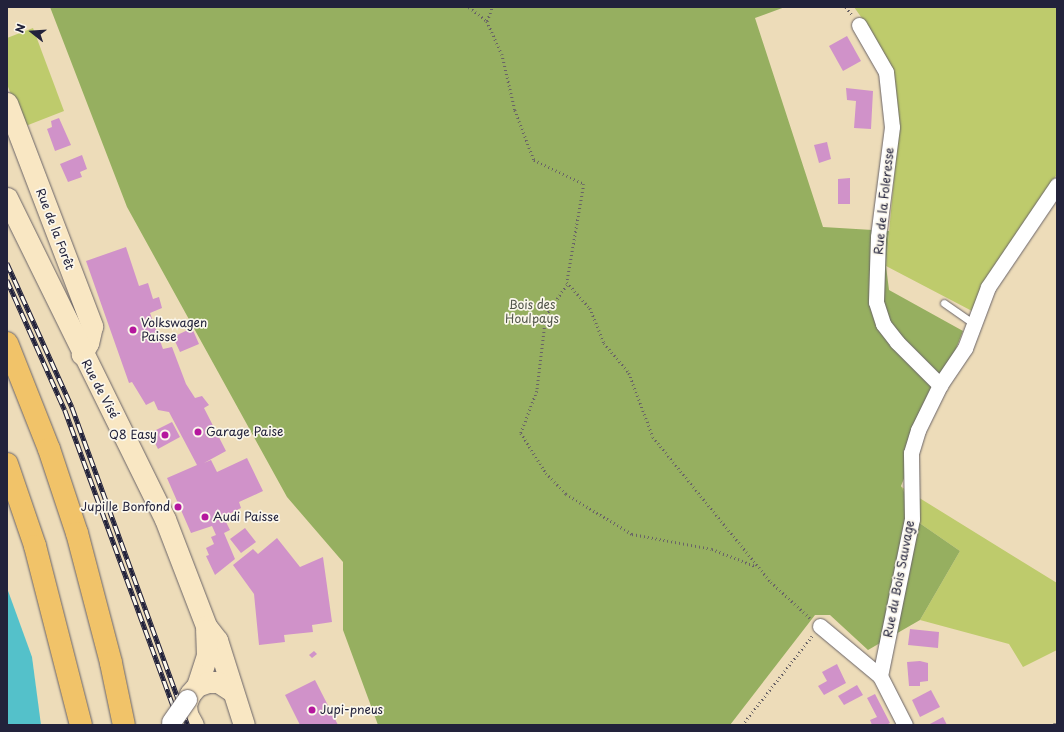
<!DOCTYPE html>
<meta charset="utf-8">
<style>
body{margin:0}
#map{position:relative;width:1064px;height:732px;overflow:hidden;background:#eddcb9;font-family:"Playpen Sans",sans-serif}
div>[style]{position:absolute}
.green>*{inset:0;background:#becb6c}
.forest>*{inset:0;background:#96af60}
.water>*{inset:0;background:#54c1ca}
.building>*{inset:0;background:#d092c9}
.path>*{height:2.5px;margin-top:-1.25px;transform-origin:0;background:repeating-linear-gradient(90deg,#696367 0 1px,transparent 0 4px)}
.roads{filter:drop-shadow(0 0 1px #696367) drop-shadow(0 0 1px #696367)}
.service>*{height:7px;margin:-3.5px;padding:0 3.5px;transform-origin:3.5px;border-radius:3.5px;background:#fff}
.minor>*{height:15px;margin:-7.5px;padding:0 7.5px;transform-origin:7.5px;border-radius:7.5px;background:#fff}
.secondary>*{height:21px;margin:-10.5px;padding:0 10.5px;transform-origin:10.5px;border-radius:10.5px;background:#f9e7c3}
.motorway>*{height:22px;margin:-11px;padding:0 11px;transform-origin:11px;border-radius:11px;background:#f1c369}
.rail>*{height:4.5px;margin-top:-2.25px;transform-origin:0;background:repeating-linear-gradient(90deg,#fbf7ec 0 9px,#22223b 0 18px);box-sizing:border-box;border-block:1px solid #22223b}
.bridges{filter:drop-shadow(0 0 1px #696367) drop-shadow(0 0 1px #696367)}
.tertiary-bridge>*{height:19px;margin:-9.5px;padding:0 9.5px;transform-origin:9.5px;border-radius:9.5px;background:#fff}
.dots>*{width:11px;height:11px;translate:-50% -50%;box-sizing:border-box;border:2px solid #fbf7ec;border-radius:50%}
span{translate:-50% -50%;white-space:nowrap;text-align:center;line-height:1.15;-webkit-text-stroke:3.5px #fbf7ec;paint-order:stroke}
.street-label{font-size:12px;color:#22223b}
.park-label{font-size:12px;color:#51554a}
.poi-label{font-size:12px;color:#22223b}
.left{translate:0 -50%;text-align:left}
.right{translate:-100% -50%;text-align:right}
.frame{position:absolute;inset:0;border:8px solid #22223b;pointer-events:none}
.north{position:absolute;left:12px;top:12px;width:40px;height:40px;-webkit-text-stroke:3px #fbf7ec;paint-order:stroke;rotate:287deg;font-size:11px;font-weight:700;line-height:16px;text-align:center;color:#22223b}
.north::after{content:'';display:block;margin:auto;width:14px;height:18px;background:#22223b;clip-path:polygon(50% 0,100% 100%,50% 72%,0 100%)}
</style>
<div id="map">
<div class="green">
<i style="clip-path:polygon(854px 7px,1057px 7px,1057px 174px,972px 311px,886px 266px,899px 123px,891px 69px,871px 31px)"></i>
<i style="clip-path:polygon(33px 28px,64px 111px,23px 127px,7px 84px,7px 38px)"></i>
<i style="clip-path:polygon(900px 486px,1057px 583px,1057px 650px,1023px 667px,1009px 644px,920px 620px,960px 551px,918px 522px)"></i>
</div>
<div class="forest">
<i style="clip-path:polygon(50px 7px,785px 7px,755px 18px,823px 227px,889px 231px,886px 266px,889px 290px,963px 331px,901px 486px,918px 522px,960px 551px,920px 620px,868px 650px,830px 615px,815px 615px,730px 725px,378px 725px,343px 630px,343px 562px,287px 497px,127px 207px)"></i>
</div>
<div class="water">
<i style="clip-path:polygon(7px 588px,32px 657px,41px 725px,7px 725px)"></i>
</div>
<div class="building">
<i style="clip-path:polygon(847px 36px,861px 61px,843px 71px,829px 46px)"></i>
<i style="clip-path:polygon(846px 88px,873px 91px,871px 129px,854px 128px,856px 101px,847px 100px)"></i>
<i style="clip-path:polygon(59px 118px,71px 145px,55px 151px,47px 129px,52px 127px,51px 121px)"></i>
<i style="clip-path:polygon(827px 142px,831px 159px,819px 163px,814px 145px)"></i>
<i style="clip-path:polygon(82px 155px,87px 169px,80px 172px,82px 177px,68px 182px,60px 164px)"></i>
<i style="clip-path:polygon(850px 178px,850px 204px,838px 204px,838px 179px)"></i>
<i style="clip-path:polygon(126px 247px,139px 286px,148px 283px,153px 299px,159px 297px,162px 308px,150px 313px,163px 349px,172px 347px,186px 384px,195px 398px,202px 396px,209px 405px,204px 408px,226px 451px,204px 463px,211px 460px,217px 472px,247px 458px,263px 491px,239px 502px,241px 508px,227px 515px,225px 520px,230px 530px,224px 533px,235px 559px,215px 575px,206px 556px,209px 555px,206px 548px,214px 544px,211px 537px,216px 535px,212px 526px,191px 533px,167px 478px,197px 465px,169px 412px,158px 410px,154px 401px,146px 405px,132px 382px,129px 383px,86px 261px)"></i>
<i style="clip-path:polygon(192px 328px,199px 344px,180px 352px,173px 337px)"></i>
<i style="clip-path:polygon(172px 422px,180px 437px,158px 449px,150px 433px)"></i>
<i style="clip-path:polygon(245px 528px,256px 542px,241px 553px,230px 539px)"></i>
<i style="clip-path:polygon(277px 538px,300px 567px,323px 557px,332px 622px,312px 625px,313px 632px,284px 635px,285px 642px,259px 645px,254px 594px,233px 565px,253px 549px,258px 554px)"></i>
<i style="clip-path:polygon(910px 629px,939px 632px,938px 648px,908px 645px)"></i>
<i style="clip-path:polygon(314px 651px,317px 654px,312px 658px,309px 655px)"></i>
<i style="clip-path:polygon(920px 661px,928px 663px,928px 681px,920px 682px,920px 686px,909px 686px,907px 662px)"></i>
<i style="clip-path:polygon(837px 664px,846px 683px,824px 695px,818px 686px,827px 681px,822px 672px)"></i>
<i style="clip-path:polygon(315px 680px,338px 725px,300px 725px,285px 695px)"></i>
<i style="clip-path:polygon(857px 685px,863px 695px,844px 705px,838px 696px)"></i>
<i style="clip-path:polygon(931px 690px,940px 707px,920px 717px,912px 700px)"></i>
<i style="clip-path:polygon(875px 694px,890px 723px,886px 725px,872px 725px,870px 720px,877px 717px,867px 698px)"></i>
<i style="clip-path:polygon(943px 717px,947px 725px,928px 725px)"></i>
</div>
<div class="path">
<i style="left:469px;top:7px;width:23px;rotate:38deg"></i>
<i style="left:487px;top:21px;width:36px;rotate:66deg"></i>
<i style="left:502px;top:54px;width:57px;rotate:76.9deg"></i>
<i style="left:515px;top:110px;width:53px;rotate:69.2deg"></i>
<i style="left:534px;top:160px;width:55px;rotate:25.6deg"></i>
<i style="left:584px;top:184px;width:99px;rotate:99.8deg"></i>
<i style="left:567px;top:282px;width:35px;rotate:49deg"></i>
<i style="left:590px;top:308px;width:38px;rotate:68deg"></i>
<i style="left:604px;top:343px;width:39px;rotate:50deg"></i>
<i style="left:629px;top:373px;width:68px;rotate:69.4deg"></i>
<i style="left:653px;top:437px;width:187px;rotate:50.9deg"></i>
<i style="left:771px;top:582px;width:53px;rotate:42.7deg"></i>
<i style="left:846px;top:7px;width:10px;rotate:53deg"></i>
<i style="left:487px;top:21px;width:15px;rotate:-70deg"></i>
<i style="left:567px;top:285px;width:37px;rotate:124deg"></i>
<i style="left:546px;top:316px;width:76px;rotate:96.8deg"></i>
<i style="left:537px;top:391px;width:45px;rotate:110.9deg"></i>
<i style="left:521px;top:433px;width:47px;rotate:58deg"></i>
<i style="left:546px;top:473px;width:29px;rotate:46deg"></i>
<i style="left:566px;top:494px;width:77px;rotate:31.2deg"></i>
<i style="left:632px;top:534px;width:81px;rotate:10.6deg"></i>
<i style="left:712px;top:549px;width:46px;rotate:21.6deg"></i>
<i style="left:1055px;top:723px;width:2px;rotate:90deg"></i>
<i style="left:742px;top:725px;width:113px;rotate:-51.8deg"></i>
</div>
<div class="roads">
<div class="service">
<i style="left:944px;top:303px;width:37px;rotate:35deg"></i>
</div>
<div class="minor">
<i style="left:859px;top:25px;width:54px;rotate:60.1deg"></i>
<i style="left:886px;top:72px;width:55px;rotate:83.8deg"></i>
<i style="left:892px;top:127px;width:111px;rotate:97.3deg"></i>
<i style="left:878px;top:237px;width:65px;rotate:91.8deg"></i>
<i style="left:876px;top:302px;width:23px;rotate:72deg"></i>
<i style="left:883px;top:324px;width:23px;rotate:52deg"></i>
<i style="left:897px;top:342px;width:61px;rotate:45deg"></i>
<i style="left:820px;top:626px;width:78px;rotate:39.8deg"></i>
<i style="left:880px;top:676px;width:55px;rotate:63deg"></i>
<i style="left:880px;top:676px;width:160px;rotate:-78.5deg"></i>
<i style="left:912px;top:519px;width:66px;rotate:-90.9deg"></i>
<i style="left:911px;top:453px;width:24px;rotate:-73deg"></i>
<i style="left:918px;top:430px;width:50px;rotate:-63.9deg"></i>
<i style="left:940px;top:385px;width:45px;rotate:-56deg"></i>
<i style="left:965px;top:348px;width:65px;rotate:-69.3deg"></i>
<i style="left:988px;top:287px;width:123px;rotate:-55.9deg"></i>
</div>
<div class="secondary">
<i style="left:7px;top:103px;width:239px;rotate:69.1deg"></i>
<i style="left:92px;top:326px;width:17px;rotate:103deg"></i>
<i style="left:88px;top:343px;width:13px;rotate:119deg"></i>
<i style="left:7px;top:198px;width:358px;rotate:63.8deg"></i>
<i style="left:165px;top:519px;width:115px;rotate:69deg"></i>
<i style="left:206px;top:626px;width:18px;rotate:52deg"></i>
<i style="left:217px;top:640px;width:89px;rotate:72.4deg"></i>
<i style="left:197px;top:686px;width:32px;rotate:-72deg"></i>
<i style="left:207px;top:656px;width:26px;rotate:-92deg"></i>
<i style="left:193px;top:725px;width:13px;rotate:-119deg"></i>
<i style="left:187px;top:714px;width:10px;rotate:-96deg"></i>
<i style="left:186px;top:704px;width:11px;rotate:-68deg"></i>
<i style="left:190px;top:694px;width:11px;rotate:-49deg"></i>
<i style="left:197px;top:686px;width:12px;rotate:-20deg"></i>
<i style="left:208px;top:682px;width:10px"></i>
<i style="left:218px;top:682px;width:17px;rotate:33deg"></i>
</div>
<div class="motorway">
<i style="left:7px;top:343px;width:114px;rotate:68.4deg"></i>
<i style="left:49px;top:449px;width:89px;rotate:71.6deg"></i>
<i style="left:77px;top:533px;width:134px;rotate:75.3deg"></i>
<i style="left:111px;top:663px;width:63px;rotate:78.2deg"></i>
<i style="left:7px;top:464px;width:87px;rotate:71.1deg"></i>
<i style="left:35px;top:546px;width:185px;rotate:75.6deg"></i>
</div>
</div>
<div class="rail">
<i style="left:7px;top:263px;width:158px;rotate:65.7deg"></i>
<i style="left:72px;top:407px;width:338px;rotate:70deg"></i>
<i style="left:7px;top:280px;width:142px;rotate:66deg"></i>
<i style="left:65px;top:410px;width:335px;rotate:69.9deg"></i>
</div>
<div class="bridges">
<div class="tertiary-bridge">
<i style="left:171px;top:722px;width:28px;rotate:-55deg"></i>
</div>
</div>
<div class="dots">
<i style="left:133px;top:330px;background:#b5179e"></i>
<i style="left:198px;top:432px;background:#b5179e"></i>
<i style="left:165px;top:435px;background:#b5179e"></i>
<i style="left:178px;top:507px;background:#b5179e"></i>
<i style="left:205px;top:517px;background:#b5179e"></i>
<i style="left:312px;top:710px;background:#b5179e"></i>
</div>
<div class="street-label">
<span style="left:884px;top:201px;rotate:-84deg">Rue de la Foleresse</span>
<span style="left:55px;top:229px;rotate:69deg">Rue de la Forêt</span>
<span style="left:100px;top:389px;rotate:62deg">Rue de Visé</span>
<span style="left:899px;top:579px;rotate:-79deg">Rue du Bois Sauvage</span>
</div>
<div class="park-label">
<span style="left:532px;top:312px">Bois des<br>Houlpays</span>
</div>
<div class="poi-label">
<span class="left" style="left:141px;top:330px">Volkswagen<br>Paisse</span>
<span class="left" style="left:206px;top:432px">Garage Paise</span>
<span class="right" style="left:157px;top:435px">Q8 Easy</span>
<span class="right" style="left:170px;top:507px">Jupille Bonfond</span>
<span class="left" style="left:213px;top:517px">Audi Paisse</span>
<span class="left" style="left:320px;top:710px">Jupi-pneus</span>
</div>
<div class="frame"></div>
<div class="north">N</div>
</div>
